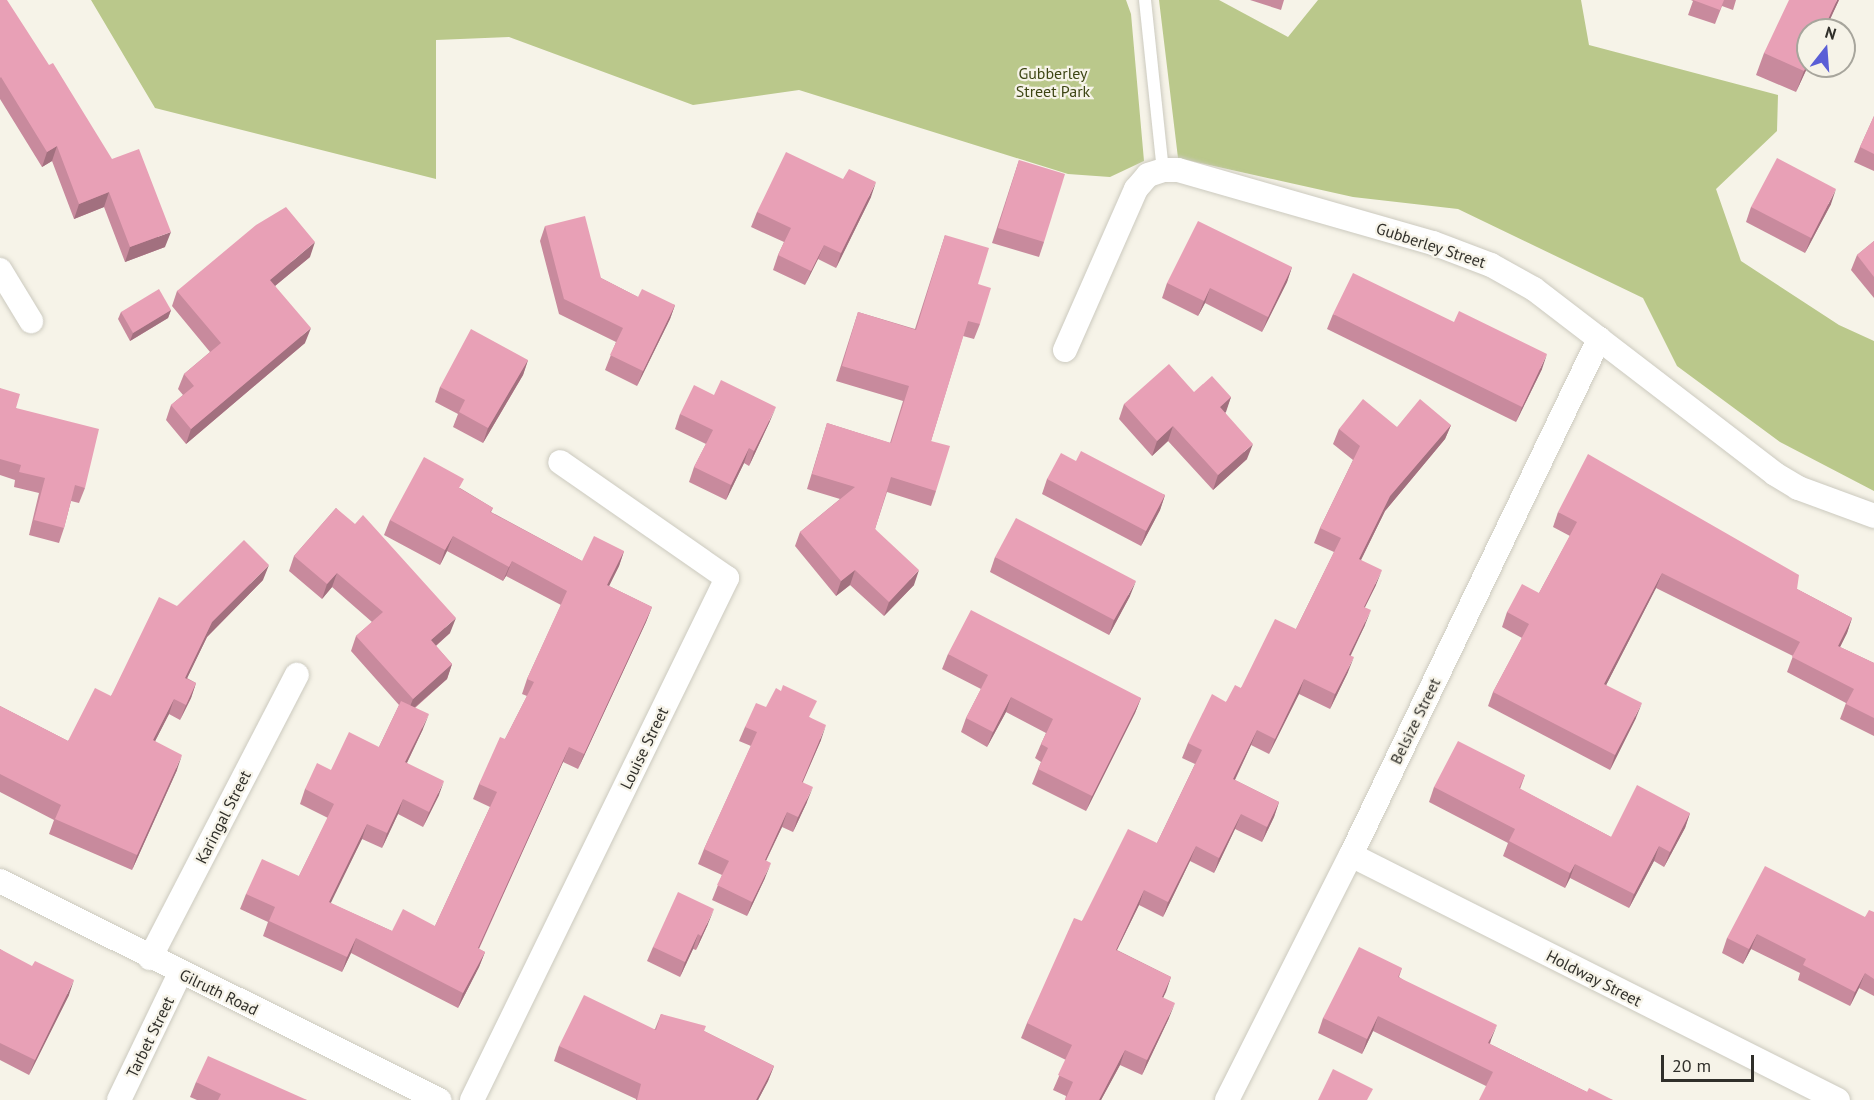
<!DOCTYPE html>
<style>
body{margin:0}
#map{position:relative;width:1874px;height:1100px;overflow:hidden;background:#f6f3e8;font-family:"PT Sans",sans-serif}
div>[style]{position:absolute}
.green>*{inset:0;background:#bac88b}
.roads{filter:drop-shadow(0 0 2px #cccabf) drop-shadow(0 0 2px #cccabf)}
.lane>*{height:12px;margin:-6px;padding:0 6px;transform-origin:6px;border-radius:6px;background:#fff}
.street>*{height:24px;margin:-12px;padding:0 12px;transform-origin:12px;border-radius:12px;background:#fff}
.wall>*{inset:0;background:#c88a9d}
.shaded-wall>*{inset:0;background:#a2707f}
.building>*{inset:0;background:#e8a0b6}
span{translate:-50% -50%;white-space:nowrap;text-align:center;line-height:1.15;-webkit-text-stroke:4.5px #f6f3e8;paint-order:stroke}
.park-label{font-size:16px;color:#3d4514}
.street-label{font-size:16px;color:#302f2a}
.north{position:absolute;left:1796px;top:18px;width:60px;height:60px;box-sizing:border-box;background:#f6f3e8;border:2px solid #a7a59c;border-radius:50%;rotate:17deg;font-size:16px;font-weight:700;line-height:24px;text-align:center;color:#302f2a}
.north::after{content:'';display:block;margin:auto;width:21px;height:27px;background:#5a5ed6;clip-path:polygon(50% 0,100% 100%,50% 72%,0 100%)}
.scale{position:absolute;left:1661px;top:1055px;width:93px;height:27px;box-sizing:border-box;border:3px solid #302f2a;border-top:0;padding-left:8px;font-size:18px;line-height:21px;white-space:nowrap;color:#302f2a;-webkit-text-stroke:4px #f6f3e8;paint-order:stroke}
</style>
<div id="map">
<div class="green">
<i style="clip-path:polygon(91px 0,1126px 0,1131px 14px,1144px 161px,1110px 177px,1068px 174px,799px 90px,693px 105px,509px 37px,436px 40px,436px 179px,155px 108px)"></i>
<i style="clip-path:polygon(1159px 0,1219px 0,1288px 37px,1318px 0,1581px 0,1589px 45px,1778px 95px,1777px 131px,1716px 189px,1741px 261px,1839px 325px,1874px 341px,1874px 491px,1780px 442px,1677px 366px,1643px 298px,1458px 209px,1353px 197px,1178px 158px)"></i>
</div>
<div class="roads">
<div class="lane">
<i style="left:1145px;top:0;width:171px;rotate:84deg"></i>
</div>
<div class="street">
<i style="left:0;top:270px;width:60px;rotate:58.7deg"></i>
<i style="left:1065px;top:350px;width:176px;rotate:-66.2deg"></i>
<i style="left:1136px;top:189px;width:18px;rotate:-49deg"></i>
<i style="left:1148px;top:175px;width:16px;rotate:-18deg"></i>
<i style="left:1163px;top:170px;width:15px"></i>
<i style="left:1178px;top:170px;width:265px;rotate:16deg"></i>
<i style="left:1433px;top:243px;width:62px;rotate:20.8deg"></i>
<i style="left:1491px;top:265px;width:49px;rotate:29.2deg"></i>
<i style="left:1534px;top:289px;width:304px;rotate:37.5deg"></i>
<i style="left:1775px;top:474px;width:27px;rotate:31deg"></i>
<i style="left:1798px;top:488px;width:81px;rotate:20.2deg"></i>
<i style="left:1351px;top:855px;width:545px;rotate:26.71deg"></i>
<i style="left:0;top:881px;width:491px;rotate:26.5deg"></i>
<i style="left:150px;top:958px;width:319px;rotate:-62.6deg"></i>
<i style="left:119px;top:1100px;width:141px;rotate:-64.3deg"></i>
<i style="left:472px;top:1100px;width:581px;rotate:-63.96deg"></i>
<i style="left:727px;top:578px;width:203px;rotate:-145.2deg"></i>
<i style="left:1227px;top:1100px;width:275px;rotate:-63.2deg"></i>
<i style="left:1351px;top:855px;width:573px;rotate:-64.33deg"></i>
</div>
</div>
<div class="wall">
<i style="clip-path:polygon(0 0,165px 247px,125px 262px,104px 207px,74px 219px,52px 161px,42px 167px,0 99px)"></i>
<i style="clip-path:polygon(1250px 0,1284px 0,1281px 10px)"></i>
<i style="clip-path:polygon(1691px 0,1736px 0,1733px 10px,1722px 6px,1715px 24px,1688px 15px,1693px 1px)"></i>
<i style="clip-path:polygon(1839px 0,1825px 30px,1808px 30px,1808px 66px,1796px 92px,1756px 75px,1764px 53px)"></i>
<i style="clip-path:polygon(1874px 116px,1874px 171px,1854px 162px,1860px 147px)"></i>
<i style="clip-path:polygon(1019px 160px,1044px 242px,1039px 257px,992px 243px)"></i>
<i style="clip-path:polygon(871px 197px,836px 268px,818px 259px,805px 285px,773px 270px,778px 255px,784px 242px,751px 227px,757px 212px)"></i>
<i style="clip-path:polygon(1831px 204px,1805px 253px,1746px 222px,1751px 207px)"></i>
<i style="clip-path:polygon(545px 226px,601px 278px,638px 297px,675px 305px,670px 319px,637px 386px,605px 370px,616px 342px,559px 314px,540px 241px)"></i>
<i style="clip-path:polygon(945px 235px,978px 284px,980px 324px,974px 339px,963px 336px,931px 441px,936px 491px,931px 506px,887px 492px,875px 529px,914px 585px,884px 616px,850px 585px,836px 596px,795px 546px,800px 532px,840px 499px,807px 489px,827px 423px,890px 443px,903px 401px,836px 381px,858px 312px,915px 329px)"></i>
<i style="clip-path:polygon(1874px 241px,1874px 298px,1851px 270px,1857px 255px)"></i>
<i style="clip-path:polygon(310px 257px,275px 286px,305px 343px,186px 444px,166px 420px,171px 405px,183px 395px,178px 389px,184px 374px,210px 352px,172px 306px,177px 291px)"></i>
<i style="clip-path:polygon(1292px 267px,1287px 282px,1262px 332px,1205px 303px,1198px 316px,1162px 298px,1167px 283px)"></i>
<i style="clip-path:polygon(171px 310px,168px 318px,130px 341px,118px 319px,121px 312px)"></i>
<i style="clip-path:polygon(1333px 314px,1542px 369px,1516px 422px,1327px 329px)"></i>
<i style="clip-path:polygon(528px 360px,523px 375px,483px 443px,453px 427px,458px 414px,435px 402px,440px 387px)"></i>
<i style="clip-path:polygon(0 388px,16px 408px,85px 488px,79px 503px,71px 501px,64px 528px,59px 543px,29px 535px,39px 493px,14px 487px,15px 480px,0 475px)"></i>
<i style="clip-path:polygon(1194px 392px,1231px 397px,1225px 412px,1247px 459px,1213px 490px,1168px 441px,1152px 456px,1119px 419px,1124px 404px)"></i>
<i style="clip-path:polygon(680px 414px,770px 421px,749px 466px,744px 463px,726px 500px,689px 482px,694px 467px,706px 444px,675px 429px)"></i>
<i style="clip-path:polygon(1451px 425px,1445px 439px,1385px 511px,1361px 560px,1376px 585px,1365px 607px,1365px 625px,1350px 655px,1348px 672px,1330px 709px,1299px 694px,1269px 754px,1251px 745px,1235px 780px,1279px 802px,1274px 817px,1262px 842px,1235px 829px,1214px 873px,1190px 861px,1163px 917px,1139px 905px,1117px 950px,1171px 977px,1163px 998px,1169px 1018px,1142px 1075px,1120px 1065px,1101px 1100px,1065px 1100px,1066px 1096px,1053px 1090px,1066px 1060px,1021px 1038px,1027px 1023px,1082px 921px,1157px 843px,1195px 764px,1182px 758px,1188px 743px,1226px 702px,1241px 688px,1296px 629px,1334px 552px,1314px 543px,1320px 528px,1353px 460px,1333px 444px,1339px 429px)"></i>
<i style="clip-path:polygon(1076px 461px,1165px 495px,1160px 510px,1141px 546px,1042px 494px,1047px 479px)"></i>
<i style="clip-path:polygon(460px 488px,493px 508px,491px 512px,582px 561px,624px 551px,619px 566px,609px 586px,652px 607px,646px 622px,578px 769px,563px 762px,479px 949px,485px 952px,479px 967px,458px 1008px,351px 953px,342px 972px,263px 936px,268px 922px,240px 909px,246px 894px,299px 876px,328px 818px,300px 804px,305px 789px,331px 770px,379px 747px,399px 705px,351px 651px,356px 636px,372px 622px,332px 587px,322px 599px,289px 571px,294px 556px,336px 508px,450px 633px,436px 646px,452px 664px,447px 679px,415px 708px,423px 729px,407px 763px,439px 795px,423px 827px,398px 814px,382px 848px,362px 839px,330px 903px,392px 931px,435px 926px,490px 807px,473px 799px,479px 784px,505px 739px,527px 696px,522px 694px,527px 679px,561px 605px,506px 576px,503px 581px,447px 551px,440px 565px,384px 535px,390px 520px)"></i>
<i style="clip-path:polygon(1558px 512px,1797px 589px,1852px 618px,1847px 633px,1840px 647px,1874px 663px,1874px 736px,1840px 719px,1846px 703px,1787px 672px,1793px 656px,1656px 588px,1606px 685px,1636px 718px,1610px 770px,1488px 706px,1493px 692px,1522px 638px,1502px 627px,1507px 612px,1539px 593px,1570px 536px,1553px 527px)"></i>
<i style="clip-path:polygon(995px 557px,1130px 596px,1109px 635px,990px 572px)"></i>
<i style="clip-path:polygon(263px 580px,207px 637px,187px 678px,196px 683px,191px 698px,180px 720px,169px 714px,155px 741px,177px 770px,132px 870px,49px 834px,54px 820px,0 792px,0 706px,68px 741px,111px 696px,177px 606px)"></i>
<i style="clip-path:polygon(948px 654px,1141px 698px,1135px 713px,1086px 811px,1032px 784px,1041px 762px,1035px 758px,1041px 744px,1046px 733px,1006px 712px,987px 747px,961px 732px,966px 718px,981px 689px,942px 669px)"></i>
<i style="clip-path:polygon(766px 707px,811px 718px,821px 740px,803px 782px,807px 802px,793px 832px,782px 827px,766px 861px,765px 878px,747px 916px,712px 900px,722px 875px,698px 864px,704px 849px,751px 746px,739px 741px,745px 727px)"></i>
<i style="clip-path:polygon(1525px 775px,1520px 789px,1611px 837px,1690px 813px,1685px 828px,1664px 867px,1654px 861px,1629px 908px,1570px 878px,1565px 888px,1503px 856px,1508px 843px,1429px 802px,1434px 787px)"></i>
<i style="clip-path:polygon(1874px 912px,1874px 996px,1859px 988px,1850px 1006px,1798px 980px,1800px 973px,1751px 949px,1743px 964px,1722px 953px,1727px 938px,1865px 917px)"></i>
<i style="clip-path:polygon(708px 924px,696px 950px,693px 949px,680px 977px,647px 961px,653px 947px)"></i>
<i style="clip-path:polygon(0 949px,69px 995px,29px 1075px,0 1060px)"></i>
<i style="clip-path:polygon(1402px 968px,1399px 977px,1491px 1040px,1490px 1044px,1587px 1092px,1613px 1100px,1486px 1086px,1373px 1031px,1362px 1054px,1318px 1033px,1323px 1018px)"></i>
<i style="clip-path:polygon(661px 1014px,704px 1031px,774px 1066px,768px 1081px,758px 1100px,636px 1100px,636px 1099px,554px 1061px,559px 1046px,655px 1029px)"></i>
<i style="clip-path:polygon(196px 1082px,307px 1100px,197px 1100px,190px 1097px)"></i>
</div>
<div class="shaded-wall">
<i style="clip-path:polygon(1837px 0,1839px 0,1825px 30px,1823px 30px)"></i>
<i style="clip-path:polygon(1808px 62px,1808px 66px,1796px 92px,1804px 71px)"></i>
<i style="clip-path:polygon(57px 146px,52px 161px,42px 167px,47px 152px)"></i>
<i style="clip-path:polygon(876px 182px,871px 197px,836px 268px,841px 253px)"></i>
<i style="clip-path:polygon(1836px 189px,1831px 204px,1805px 253px,1811px 238px)"></i>
<i style="clip-path:polygon(109px 192px,104px 207px,74px 219px,79px 204px)"></i>
<i style="clip-path:polygon(171px 232px,165px 247px,125px 262px,130px 247px)"></i>
<i style="clip-path:polygon(315px 242px,310px 257px,264px 295px,270px 280px)"></i>
<i style="clip-path:polygon(824px 245px,818px 259px,805px 285px,811px 271px)"></i>
<i style="clip-path:polygon(1292px 267px,1287px 282px,1262px 332px,1268px 317px)"></i>
<i style="clip-path:polygon(1210px 288px,1205px 303px,1198px 316px,1204px 301px)"></i>
<i style="clip-path:polygon(675px 305px,670px 319px,637px 386px,643px 371px)"></i>
<i style="clip-path:polygon(171px 310px,168px 318px,130px 341px,133px 333px)"></i>
<i style="clip-path:polygon(311px 328px,305px 343px,186px 444px,191px 429px)"></i>
<i style="clip-path:polygon(1547px 354px,1542px 369px,1516px 422px,1522px 407px)"></i>
<i style="clip-path:polygon(528px 360px,523px 375px,483px 443px,488px 428px)"></i>
<i style="clip-path:polygon(1231px 397px,1226px 412px,1214px 422px,1220px 407px)"></i>
<i style="clip-path:polygon(776px 407px,770px 421px,749px 466px,754px 451px)"></i>
<i style="clip-path:polygon(1451px 425px,1445px 439px,1385px 511px,1354px 574px,1359px 559px,1390px 496px)"></i>
<i style="clip-path:polygon(1173px 426px,1168px 441px,1152px 456px,1157px 441px)"></i>
<i style="clip-path:polygon(1253px 444px,1247px 459px,1213px 490px,1218px 475px)"></i>
<i style="clip-path:polygon(749px 448px,744px 463px,726px 500px,731px 485px)"></i>
<i style="clip-path:polygon(1165px 495px,1160px 510px,1141px 546px,1146px 531px)"></i>
<i style="clip-path:polygon(453px 536px,447px 551px,440px 565px,445px 550px)"></i>
<i style="clip-path:polygon(624px 551px,619px 566px,602px 600px,607px 585px)"></i>
<i style="clip-path:polygon(512px 561px,506px 576px,503px 581px,509px 567px)"></i>
<i style="clip-path:polygon(269px 565px,263px 580px,207px 637px,180px 693px,185px 678px,212px 622px)"></i>
<i style="clip-path:polygon(855px 570px,850px 585px,836px 596px,841px 581px)"></i>
<i style="clip-path:polygon(919px 570px,914px 585px,884px 616px,889px 602px)"></i>
<i style="clip-path:polygon(1382px 570px,1376px 585px,1358px 621px,1364px 607px)"></i>
<i style="clip-path:polygon(337px 573px,332px 587px,322px 599px,327px 584px)"></i>
<i style="clip-path:polygon(1662px 573px,1656px 588px,1599px 699px,1604px 684px)"></i>
<i style="clip-path:polygon(1136px 581px,1130px 596px,1109px 635px,1114px 620px)"></i>
<i style="clip-path:polygon(652px 607px,646px 622px,578px 769px,584px 754px)"></i>
<i style="clip-path:polygon(1371px 610px,1365px 625px,1344px 670px,1349px 655px)"></i>
<i style="clip-path:polygon(456px 618px,450px 633px,425px 655px,431px 640px)"></i>
<i style="clip-path:polygon(1852px 618px,1847px 633px,1833px 661px,1838px 646px)"></i>
<i style="clip-path:polygon(1354px 657px,1348px 672px,1330px 709px,1335px 694px)"></i>
<i style="clip-path:polygon(452px 664px,447px 679px,407px 714px,413px 699px)"></i>
<i style="clip-path:polygon(1304px 679px,1299px 694px,1269px 754px,1275px 739px)"></i>
<i style="clip-path:polygon(196px 683px,191px 698px,180px 720px,186px 705px)"></i>
<i style="clip-path:polygon(1011px 697px,1006px 712px,987px 747px,993px 732px)"></i>
<i style="clip-path:polygon(1141px 698px,1135px 713px,1086px 811px,1092px 796px)"></i>
<i style="clip-path:polygon(174px 699px,169px 714px,148px 755px,153px 740px)"></i>
<i style="clip-path:polygon(1642px 703px,1636px 718px,1610px 770px,1615px 755px)"></i>
<i style="clip-path:polygon(429px 714px,423px 729px,400px 777px,405px 762px)"></i>
<i style="clip-path:polygon(826px 725px,821px 740px,796px 797px,802px 782px)"></i>
<i style="clip-path:polygon(1257px 730px,1251px 745px,1228px 794px,1233px 779px)"></i>
<i style="clip-path:polygon(569px 747px,563px 762px,472px 963px,478px 948px)"></i>
<i style="clip-path:polygon(182px 755px,177px 770px,132px 870px,137px 855px)"></i>
<i style="clip-path:polygon(444px 781px,439px 795px,423px 827px,429px 812px)"></i>
<i style="clip-path:polygon(813px 787px,807px 802px,793px 832px,798px 817px)"></i>
<i style="clip-path:polygon(403px 799px,398px 814px,382px 848px,387px 833px)"></i>
<i style="clip-path:polygon(1279px 802px,1274px 817px,1262px 842px,1267px 827px)"></i>
<i style="clip-path:polygon(787px 812px,782px 827px,759px 875px,765px 860px)"></i>
<i style="clip-path:polygon(1690px 813px,1685px 828px,1664px 867px,1670px 852px)"></i>
<i style="clip-path:polygon(1241px 814px,1235px 829px,1214px 873px,1219px 858px)"></i>
<i style="clip-path:polygon(367px 824px,362px 839px,324px 917px,329px 902px)"></i>
<i style="clip-path:polygon(1196px 846px,1190px 861px,1163px 917px,1168px 902px)"></i>
<i style="clip-path:polygon(1659px 846px,1654px 861px,1629px 908px,1634px 894px)"></i>
<i style="clip-path:polygon(771px 863px,765px 878px,747px 916px,752px 902px)"></i>
<i style="clip-path:polygon(1575px 864px,1570px 878px,1565px 888px,1570px 873px)"></i>
<i style="clip-path:polygon(1144px 890px,1139px 905px,1110px 964px,1116px 950px)"></i>
<i style="clip-path:polygon(714px 909px,708px 924px,696px 950px,701px 936px)"></i>
<i style="clip-path:polygon(698px 934px,693px 949px,680px 977px,685px 962px)"></i>
<i style="clip-path:polygon(1757px 934px,1751px 949px,1743px 964px,1749px 949px)"></i>
<i style="clip-path:polygon(356px 938px,351px 953px,342px 972px,347px 957px)"></i>
<i style="clip-path:polygon(485px 952px,479px 967px,458px 1008px,463px 993px)"></i>
<i style="clip-path:polygon(1865px 973px,1859px 988px,1850px 1006px,1855px 992px)"></i>
<i style="clip-path:polygon(1171px 977px,1166px 992px,1156px 1012px,1162px 997px)"></i>
<i style="clip-path:polygon(74px 980px,69px 995px,29px 1075px,35px 1060px)"></i>
<i style="clip-path:polygon(1175px 1003px,1169px 1018px,1142px 1075px,1147px 1060px)"></i>
<i style="clip-path:polygon(1378px 1016px,1373px 1031px,1362px 1054px,1367px 1039px)"></i>
<i style="clip-path:polygon(1497px 1025px,1491px 1040px,1482px 1058px,1488px 1043px)"></i>
<i style="clip-path:polygon(1125px 1050px,1120px 1065px,1101px 1100px,1099px 1100px)"></i>
<i style="clip-path:polygon(774px 1066px,768px 1081px,758px 1100px,756px 1100px)"></i>
</div>
<div class="building">
<i style="clip-path:polygon(0 0,7px 0,49px 65px,53px 63px,112px 159px,139px 149px,171px 232px,130px 247px,109px 192px,79px 204px,57px 146px,47px 152px,1px 77px,0 78px)"></i>
<i style="clip-path:polygon(1693px 0,1724px 0,1720px 10px)"></i>
<i style="clip-path:polygon(1789px 0,1837px 0,1823px 30px,1808px 30px,1808px 62px,1804px 71px,1764px 53px)"></i>
<i style="clip-path:polygon(1874px 116px,1874px 154px,1860px 147px)"></i>
<i style="clip-path:polygon(786px 152px,843px 179px,849px 169px,876px 182px,841px 253px,824px 245px,811px 271px,778px 255px,791px 228px,757px 212px)"></i>
<i style="clip-path:polygon(1777px 158px,1836px 189px,1811px 238px,1751px 207px)"></i>
<i style="clip-path:polygon(1019px 160px,1065px 174px,1044px 242px,998px 228px)"></i>
<i style="clip-path:polygon(286px 207px,315px 242px,270px 280px,311px 328px,191px 429px,171px 405px,194px 386px,184px 374px,221px 343px,177px 291px,256px 225px)"></i>
<i style="clip-path:polygon(585px 216px,601px 278px,638px 297px,642px 289px,675px 305px,643px 371px,610px 355px,623px 328px,564px 299px,545px 226px)"></i>
<i style="clip-path:polygon(1198px 221px,1292px 267px,1268px 317px,1210px 288px,1204px 301px,1167px 283px)"></i>
<i style="clip-path:polygon(945px 235px,989px 248px,978px 284px,991px 288px,980px 324px,968px 321px,931px 441px,950px 446px,936px 491px,891px 477px,875px 529px,919px 570px,889px 602px,855px 570px,841px 581px,800px 532px,855px 487px,812px 474px,827px 423px,891px 443px,909px 386px,842px 366px,858px 312px,916px 330px)"></i>
<i style="clip-path:polygon(1874px 241px,1874px 277px,1857px 255px)"></i>
<i style="clip-path:polygon(1353px 273px,1454px 322px,1459px 311px,1547px 354px,1522px 407px,1333px 314px)"></i>
<i style="clip-path:polygon(159px 289px,171px 310px,133px 333px,121px 312px)"></i>
<i style="clip-path:polygon(471px 329px,528px 360px,488px 428px,459px 412px,465px 400px,440px 387px)"></i>
<i style="clip-path:polygon(1169px 364px,1194px 392px,1212px 376px,1231px 397px,1220px 407px,1253px 444px,1218px 475px,1173px 426px,1157px 441px,1124px 404px)"></i>
<i style="clip-path:polygon(721px 380px,776px 407px,754px 451px,749px 448px,731px 485px,694px 467px,713px 430px,680px 414px,694px 385px,714px 395px)"></i>
<i style="clip-path:polygon(0 388px,20px 394px,16px 408px,99px 429px,85px 488px,75px 485px,64px 528px,34px 520px,45px 478px,19px 472px,21px 465px,0 459px)"></i>
<i style="clip-path:polygon(1363px 399px,1397px 427px,1420px 399px,1451px 425px,1390px 496px,1359px 559px,1382px 570px,1364px 607px,1371px 610px,1349px 655px,1354px 657px,1335px 694px,1304px 679px,1275px 739px,1257px 730px,1233px 779px,1279px 802px,1267px 827px,1241px 814px,1219px 858px,1196px 846px,1168px 902px,1144px 890px,1116px 950px,1171px 977px,1162px 997px,1175px 1003px,1147px 1060px,1125px 1050px,1099px 1100px,1065px 1100px,1073px 1082px,1058px 1075px,1072px 1045px,1027px 1023px,1074px 918px,1082px 921px,1128px 829px,1157px 843px,1202px 750px,1188px 743px,1212px 694px,1226px 702px,1235px 685px,1241px 688px,1275px 619px,1296px 629px,1341px 538px,1320px 528px,1360px 446px,1339px 429px)"></i>
<i style="clip-path:polygon(1081px 451px,1165px 495px,1146px 531px,1047px 479px,1061px 453px,1076px 461px)"></i>
<i style="clip-path:polygon(1588px 454px,1799px 575px,1797px 589px,1852px 618px,1838px 646px,1874px 663px,1874px 718px,1846px 704px,1854px 689px,1792px 657px,1800px 642px,1662px 573px,1604px 684px,1642px 703px,1615px 755px,1493px 692px,1529px 624px,1507px 612px,1522px 584px,1539px 593px,1577px 522px,1558px 512px)"></i>
<i style="clip-path:polygon(424px 457px,464px 479px,459px 488px,493px 508px,490px 512px,582px 561px,594px 536px,624px 551px,607px 585px,652px 607px,584px 754px,569px 747px,478px 948px,485px 952px,463px 993px,356px 938px,347px 957px,269px 921px,275px 907px,246px 894px,262px 859px,299px 876px,334px 804px,305px 789px,317px 763px,331px 770px,349px 732px,379px 747px,401px 701px,429px 714px,405px 762px,444px 781px,429px 812px,403px 799px,387px 833px,367px 824px,329px 902px,392px 931px,403px 909px,435px 926px,497px 792px,479px 784px,500px 737px,505px 739px,534px 682px,527px 679px,567px 591px,512px 561px,509px 567px,453px 536px,445px 550px,390px 520px)"></i>
<i style="clip-path:polygon(336px 508px,355px 524px,363px 515px,456px 618px,431px 640px,452px 664px,413px 699px,356px 636px,383px 612px,337px 573px,327px 584px,294px 556px)"></i>
<i style="clip-path:polygon(1016px 518px,1136px 581px,1114px 620px,995px 557px)"></i>
<i style="clip-path:polygon(244px 540px,269px 565px,212px 622px,185px 678px,196px 683px,186px 705px,174px 699px,153px 740px,182px 755px,137px 855px,55px 819px,61px 805px,0 774px,0 706px,68px 741px,95px 688px,111px 696px,159px 597px,177px 606px)"></i>
<i style="clip-path:polygon(971px 610px,1141px 698px,1092px 796px,1038px 769px,1048px 748px,1041px 744px,1053px 719px,1011px 697px,993px 732px,966px 718px,988px 675px,948px 654px)"></i>
<i style="clip-path:polygon(783px 685px,817px 701px,809px 717px,826px 725px,802px 782px,813px 787px,798px 817px,787px 812px,765px 860px,771px 863px,752px 902px,717px 885px,729px 861px,704px 849px,757px 732px,745px 727px,756px 703px,766px 707px,776px 688px,781px 691px)"></i>
<i style="clip-path:polygon(1458px 741px,1525px 775px,1519px 788px,1611px 837px,1637px 785px,1690px 813px,1670px 852px,1659px 846px,1634px 894px,1575px 864px,1570px 873px,1509px 841px,1515px 829px,1434px 787px)"></i>
<i style="clip-path:polygon(1765px 866px,1865px 917px,1869px 910px,1874px 912px,1874px 979px,1865px 973px,1855px 992px,1803px 965px,1806px 959px,1757px 934px,1749px 949px,1727px 938px)"></i>
<i style="clip-path:polygon(678px 892px,714px 909px,701px 936px,698px 934px,685px 962px,653px 947px)"></i>
<i style="clip-path:polygon(1359px 947px,1402px 968px,1398px 977px,1497px 1025px,1488px 1043px,1587px 1092px,1589px 1088px,1613px 1100px,1479px 1100px,1493px 1072px,1378px 1016px,1367px 1039px,1323px 1018px)"></i>
<i style="clip-path:polygon(0 949px,32px 966px,35px 961px,74px 980px,35px 1060px,0 1043px)"></i>
<i style="clip-path:polygon(584px 995px,656px 1030px,661px 1014px,706px 1026px,704px 1031px,774px 1066px,756px 1100px,637px 1100px,641px 1084px,559px 1046px)"></i>
<i style="clip-path:polygon(208px 1056px,307px 1100px,218px 1100px,221px 1094px,196px 1082px)"></i>
<i style="clip-path:polygon(1333px 1069px,1373px 1089px,1367px 1100px,1318px 1100px)"></i>
</div>
<div class="park-label">
<span style="left:1053px;top:82px">Gubberley<br>Street Park</span>
</div>
<div class="street-label">
<span style="left:1431px;top:245px;rotate:18deg">Gubberley Street</span>
<span style="left:1415px;top:721px;rotate:-64deg">Belsize Street</span>
<span style="left:644px;top:748px;rotate:-64deg">Louise Street</span>
<span style="left:223px;top:817px;rotate:-63deg">Karingal Street</span>
<span style="left:1594px;top:978px;rotate:27deg">Holdway Street</span>
<span style="left:219px;top:992px;rotate:26deg">Gilruth Road</span>
<span style="left:150px;top:1037px;rotate:-64deg">Tarbet Street</span>
</div>
<div class="north">N</div>
<div class="scale">20 m</div>
</div>
